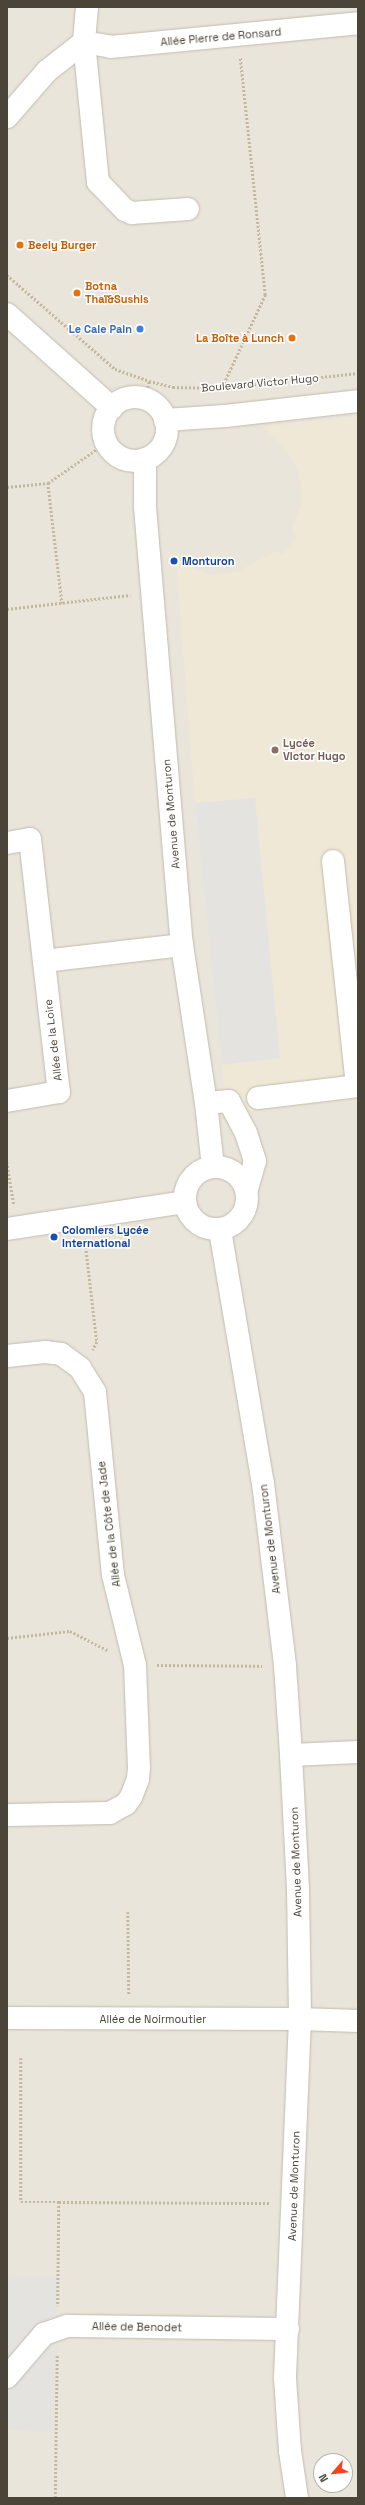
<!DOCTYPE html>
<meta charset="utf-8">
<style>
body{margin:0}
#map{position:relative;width:365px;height:2505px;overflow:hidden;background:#f6f3ec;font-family:"Space Grotesk",sans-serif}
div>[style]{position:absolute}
.residential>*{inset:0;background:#eae5da}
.education>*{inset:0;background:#efe8d6}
.parking>*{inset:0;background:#e5e3e0}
.path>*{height:2.5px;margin-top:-1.25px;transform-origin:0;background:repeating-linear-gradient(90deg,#c4b79f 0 2px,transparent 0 4px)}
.roads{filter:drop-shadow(0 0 1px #c2bbae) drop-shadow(0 0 1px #c2bbae)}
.minor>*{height:22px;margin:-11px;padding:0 11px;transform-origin:11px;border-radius:11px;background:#fff}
.minor>.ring{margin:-11px;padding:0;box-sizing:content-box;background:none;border:22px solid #fff;border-radius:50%}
.dots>*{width:11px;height:11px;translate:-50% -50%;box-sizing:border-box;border:2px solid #fff;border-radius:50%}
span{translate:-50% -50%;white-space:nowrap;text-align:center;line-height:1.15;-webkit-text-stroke:3px #fff;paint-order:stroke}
.street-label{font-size:11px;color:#4b4439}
.food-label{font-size:11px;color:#c56008;font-weight:700}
.left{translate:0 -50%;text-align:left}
.right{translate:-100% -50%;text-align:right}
.shop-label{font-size:11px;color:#366cbe;font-weight:700}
.transit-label{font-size:11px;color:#164399;font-weight:700}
.education-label{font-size:11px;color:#785e54;font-weight:700}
.frame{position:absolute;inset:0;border:8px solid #4b4439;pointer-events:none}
.north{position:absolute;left:313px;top:2453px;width:40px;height:40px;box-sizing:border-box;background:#fff;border:1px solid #b7b4b0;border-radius:50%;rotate:242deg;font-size:11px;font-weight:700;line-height:16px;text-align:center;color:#4b4439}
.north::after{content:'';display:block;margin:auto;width:14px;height:18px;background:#fc3f1d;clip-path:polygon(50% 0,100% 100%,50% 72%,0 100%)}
</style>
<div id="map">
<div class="residential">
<i style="clip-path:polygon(evenodd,7px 7px,358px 7px,358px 2498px,7px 2498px,7px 7px,321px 2461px,345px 2461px,345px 2485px,321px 2485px,321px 2461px)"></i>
</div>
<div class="education">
<i style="clip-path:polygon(358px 416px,358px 1099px,227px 1113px,195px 803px,176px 556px,186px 565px,212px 575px,239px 571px,276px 551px,282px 555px,297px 538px,292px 530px,302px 502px,301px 485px,297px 467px,287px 452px,263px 427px)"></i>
</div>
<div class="parking">
<i style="clip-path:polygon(255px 798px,280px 1058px,222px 1065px,195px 803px)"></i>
<i style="clip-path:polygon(7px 2276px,58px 2277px,56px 2433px,7px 2430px)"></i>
</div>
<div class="path">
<i style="left:7px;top:275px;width:143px;rotate:41deg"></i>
<i style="left:115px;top:369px;width:36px;rotate:19deg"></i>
<i style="left:149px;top:381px;width:25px;rotate:14deg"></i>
<i style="left:173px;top:387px;width:49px;rotate:1.2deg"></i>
<i style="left:222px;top:388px;width:137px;rotate:-6.3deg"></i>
<i style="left:222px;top:387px;width:102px;rotate:-64.9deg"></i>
<i style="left:265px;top:295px;width:239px;rotate:-96deg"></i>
<i style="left:144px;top:399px;width:19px;rotate:-74deg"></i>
<i style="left:48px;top:483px;width:121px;rotate:83.3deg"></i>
<i style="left:7px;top:487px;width:41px;rotate:-5.6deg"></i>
<i style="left:48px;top:483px;width:72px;rotate:-34.8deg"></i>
<i style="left:7px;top:609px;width:124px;rotate:-6.5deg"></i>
<i style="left:7px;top:1162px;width:44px;rotate:80.8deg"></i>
<i style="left:85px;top:1239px;width:104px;rotate:83.4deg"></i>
<i style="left:97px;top:1342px;width:9px;rotate:117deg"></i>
<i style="left:7px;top:1638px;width:63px;rotate:-6.3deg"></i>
<i style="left:70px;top:1631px;width:42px;rotate:27.2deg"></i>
<i style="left:157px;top:1665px;width:105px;rotate:0.5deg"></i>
<i style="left:128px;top:1912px;width:83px;rotate:89.3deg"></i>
<i style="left:21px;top:2058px;width:144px;rotate:90deg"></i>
<i style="left:21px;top:2202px;width:38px"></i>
<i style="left:59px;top:2202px;width:104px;rotate:90.6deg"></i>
<i style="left:59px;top:2202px;width:210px;rotate:0.3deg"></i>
<i style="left:55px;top:2498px;width:143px;rotate:-89.2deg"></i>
</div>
<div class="roads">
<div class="minor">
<i style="left:87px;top:7px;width:35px;rotate:95deg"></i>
<i style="left:84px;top:42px;width:141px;rotate:84.3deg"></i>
<i style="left:98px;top:182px;width:39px;rotate:46deg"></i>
<i style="left:125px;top:210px;width:8px;rotate:23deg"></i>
<i style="left:132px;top:213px;width:56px;rotate:-4.1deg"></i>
<i style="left:7px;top:117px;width:61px;rotate:-49deg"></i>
<i style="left:47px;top:71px;width:47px;rotate:-38.1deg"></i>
<i style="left:84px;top:42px;width:27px;rotate:10deg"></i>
<i style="left:111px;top:47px;width:248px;rotate:-5.5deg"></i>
<i style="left:7px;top:314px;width:141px;rotate:41.8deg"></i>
<i class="ring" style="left:103px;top:397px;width:42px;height:42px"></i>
<i style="left:165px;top:420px;width:60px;rotate:-3.8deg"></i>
<i style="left:225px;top:416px;width:134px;rotate:-6.4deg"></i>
<i style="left:145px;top:459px;width:48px;rotate:90deg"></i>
<i style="left:145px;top:507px;width:440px;rotate:85.2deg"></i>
<i style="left:182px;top:945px;width:160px;rotate:81.4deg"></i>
<i style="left:206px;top:1103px;width:64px;rotate:83.8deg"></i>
<i style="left:7px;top:843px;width:23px;rotate:-10deg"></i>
<i style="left:30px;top:839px;width:255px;rotate:83.5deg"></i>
<i style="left:59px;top:1092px;width:53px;rotate:170.2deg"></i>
<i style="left:333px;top:861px;width:226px;rotate:83.9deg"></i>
<i style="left:44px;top:961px;width:139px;rotate:-6.6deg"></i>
<i style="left:258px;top:1098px;width:101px;rotate:-6.8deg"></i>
<i style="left:206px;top:1103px;width:23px;rotate:-5deg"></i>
<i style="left:229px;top:1101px;width:36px;rotate:62deg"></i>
<i style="left:246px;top:1133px;width:29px;rotate:72deg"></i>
<i style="left:255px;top:1161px;width:29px;rotate:106deg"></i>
<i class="ring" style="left:185px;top:1167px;width:40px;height:40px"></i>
<i style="left:7px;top:1229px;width:180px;rotate:-8.6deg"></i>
<i style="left:220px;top:1230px;width:257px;rotate:80.4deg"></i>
<i style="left:263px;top:1483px;width:184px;rotate:83.1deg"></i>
<i style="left:285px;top:1666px;width:89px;rotate:86.1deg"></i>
<i style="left:291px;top:1755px;width:134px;rotate:87deg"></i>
<i style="left:298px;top:1889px;width:130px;rotate:89.1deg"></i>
<i style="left:300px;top:2019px;width:359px;rotate:92.4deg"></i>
<i style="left:285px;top:2378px;width:73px;rotate:86.1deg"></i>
<i style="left:290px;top:2451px;width:48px;rotate:81.5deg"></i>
<i style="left:7px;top:1356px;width:38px;rotate:-6deg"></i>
<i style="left:45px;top:1352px;width:16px;rotate:7deg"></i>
<i style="left:61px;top:1354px;width:24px;rotate:36deg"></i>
<i style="left:80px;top:1368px;width:28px;rotate:58deg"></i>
<i style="left:95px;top:1392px;width:184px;rotate:84.4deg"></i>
<i style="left:113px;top:1575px;width:93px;rotate:76.3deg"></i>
<i style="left:135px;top:1665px;width:102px;rotate:87.8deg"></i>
<i style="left:139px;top:1767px;width:12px;rotate:95deg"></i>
<i style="left:138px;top:1779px;width:19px;rotate:111deg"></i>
<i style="left:131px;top:1797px;width:9px;rotate:126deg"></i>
<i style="left:126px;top:1804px;width:18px;rotate:151deg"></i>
<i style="left:110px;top:1813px;width:103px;rotate:178.9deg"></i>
<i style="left:291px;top:1755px;width:67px;rotate:-2.6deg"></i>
<i style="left:7px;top:2018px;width:293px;rotate:0.2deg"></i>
<i style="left:300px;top:2019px;width:58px;rotate:2deg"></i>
<i style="left:7px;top:2377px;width:57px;rotate:-49.3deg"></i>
<i style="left:44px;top:2334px;width:24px;rotate:-19deg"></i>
<i style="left:67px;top:2326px;width:221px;rotate:0.8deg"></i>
</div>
</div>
<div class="dots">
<i style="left:20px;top:245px;background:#e8710a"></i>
<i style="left:77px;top:293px;background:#e8710a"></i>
<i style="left:140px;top:329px;background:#3f7fe0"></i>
<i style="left:292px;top:338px;background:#e8710a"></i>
<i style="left:174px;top:561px;background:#1a4fb4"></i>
<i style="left:275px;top:750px;background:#8d6e63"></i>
<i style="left:54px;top:1237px;background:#1a4fb4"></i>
</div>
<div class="street-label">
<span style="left:221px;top:37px;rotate:-5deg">Allée Pierre de Ronsard</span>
<span style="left:260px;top:383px;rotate:-5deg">Boulevard Victor Hugo</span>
<span style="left:171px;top:814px;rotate:-95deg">Avenue de Monturon</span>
<span style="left:53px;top:1040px;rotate:-97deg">Allée de la Loire</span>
<span style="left:109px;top:1524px;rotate:-97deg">Allée de la Côte de Jade</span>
<span style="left:270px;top:1539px;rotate:-97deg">Avenue de Monturon</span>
<span style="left:296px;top:1862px;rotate:-92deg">Avenue de Monturon</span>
<span style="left:153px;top:2019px">Allée de Noirmoutier</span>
<span style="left:294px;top:2186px;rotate:-88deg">Avenue de Monturon</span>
<span style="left:137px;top:2327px;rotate:1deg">Allée de Benodet</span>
</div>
<div class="food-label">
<span class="left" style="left:28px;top:245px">Beely Burger</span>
<span class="left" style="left:85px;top:293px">Botna<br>Thaï&amp;Sushis</span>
<span class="right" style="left:284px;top:338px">La Boîte à Lunch</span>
</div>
<div class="shop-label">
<span class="right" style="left:132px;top:329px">Le Cale Pain</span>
</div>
<div class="transit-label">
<span class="left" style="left:182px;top:561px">Monturon</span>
<span class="left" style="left:62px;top:1237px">Colomiers Lycée<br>International</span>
</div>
<div class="education-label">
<span class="left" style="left:283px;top:750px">Lycée<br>Victor Hugo</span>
</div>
<div class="frame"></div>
<div class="north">N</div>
</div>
